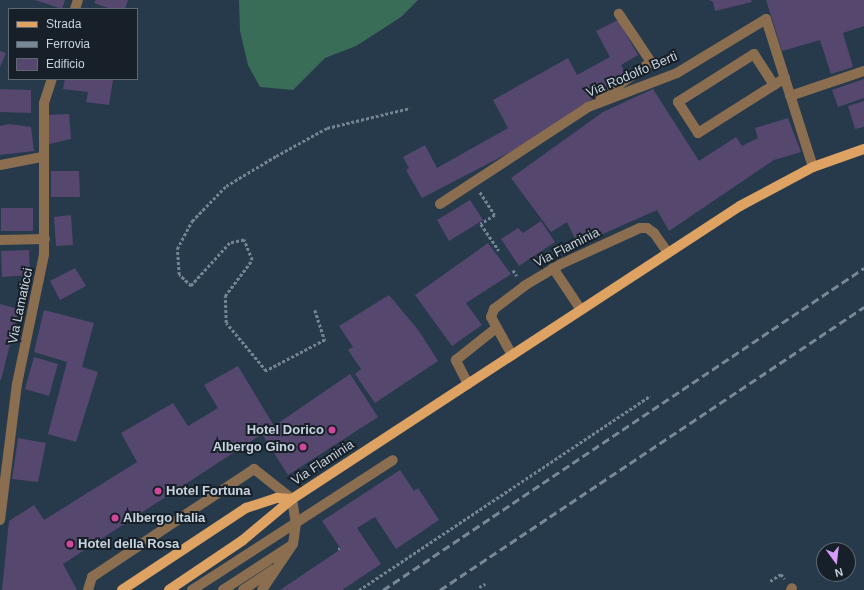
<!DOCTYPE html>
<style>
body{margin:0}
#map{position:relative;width:864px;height:590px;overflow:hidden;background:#263a4c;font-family:Arial,sans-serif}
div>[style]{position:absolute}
.forest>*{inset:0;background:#3a6d57}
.building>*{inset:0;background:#56476e}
.path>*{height:2.5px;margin-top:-1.25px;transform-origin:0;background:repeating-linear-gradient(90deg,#748493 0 3px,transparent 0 5px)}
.minor>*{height:10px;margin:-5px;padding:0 5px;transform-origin:5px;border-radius:5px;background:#8b6e50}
.major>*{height:10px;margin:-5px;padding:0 5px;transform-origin:5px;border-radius:5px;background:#dea263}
.rail>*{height:3px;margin-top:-1.5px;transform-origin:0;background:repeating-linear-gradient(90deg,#788897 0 8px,transparent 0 12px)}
.dots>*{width:11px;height:11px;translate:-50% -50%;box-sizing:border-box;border:2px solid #172028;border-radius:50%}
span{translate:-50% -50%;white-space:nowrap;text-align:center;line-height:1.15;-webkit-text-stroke:4px #172028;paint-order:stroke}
.street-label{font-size:13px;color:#c7d3de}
.poi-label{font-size:13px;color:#c7d3de;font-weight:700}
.right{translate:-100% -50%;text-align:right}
.left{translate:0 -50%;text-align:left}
.legend{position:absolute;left:8px;top:8px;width:130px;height:72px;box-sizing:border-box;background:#172028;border:1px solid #5d6871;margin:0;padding:5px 7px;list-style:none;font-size:12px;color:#c7d3de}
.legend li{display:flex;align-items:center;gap:8px;height:20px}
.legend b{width:20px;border:1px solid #5d6871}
.north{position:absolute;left:816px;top:542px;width:40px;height:40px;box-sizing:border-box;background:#172028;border:1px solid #5d6871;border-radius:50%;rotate:165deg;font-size:11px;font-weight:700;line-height:16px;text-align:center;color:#c7d3de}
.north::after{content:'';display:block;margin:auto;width:14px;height:18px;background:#d69bfa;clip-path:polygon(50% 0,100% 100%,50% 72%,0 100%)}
</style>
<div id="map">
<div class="forest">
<i style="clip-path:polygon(239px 0,418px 0,401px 17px,356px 46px,325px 58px,293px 90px,260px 87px,248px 65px,240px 31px)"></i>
</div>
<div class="building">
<i style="clip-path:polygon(35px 0,65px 0,62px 9px)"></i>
<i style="clip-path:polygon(96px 0,128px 0,125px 9px,111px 9px,94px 3px)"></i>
<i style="clip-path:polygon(709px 0,751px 0,752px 2px,715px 11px,713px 2px)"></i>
<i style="clip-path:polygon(766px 0,864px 0,864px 26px,843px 33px,853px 67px,831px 74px,820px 40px,782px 51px)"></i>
<i style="clip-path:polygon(618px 20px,638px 55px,621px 65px,627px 76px,518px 148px,422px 198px,406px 170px,409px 168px,403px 157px,425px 145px,437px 168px,508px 128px,493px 100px,568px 58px,577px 75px,610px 57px,596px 31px)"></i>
<i style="clip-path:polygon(0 51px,6px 53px,0 67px)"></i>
<i style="clip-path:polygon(65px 79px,113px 80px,109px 105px,86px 102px,88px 92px,63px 89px)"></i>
<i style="clip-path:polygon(864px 79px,864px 98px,838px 107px,832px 90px)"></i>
<i style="clip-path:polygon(0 89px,31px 90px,31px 113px,0 112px)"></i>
<i style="clip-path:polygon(653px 89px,699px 161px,736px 137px,742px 146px,758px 138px,755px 128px,788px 118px,801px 152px,774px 160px,669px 231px,657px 210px,578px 245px,567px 222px,551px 232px,511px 178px,603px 112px)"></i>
<i style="clip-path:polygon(864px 101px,864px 127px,855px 129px,848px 106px)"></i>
<i style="clip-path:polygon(69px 114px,71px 139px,49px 144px,47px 115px)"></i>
<i style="clip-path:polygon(9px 124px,31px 127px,34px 151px,0 155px,0 126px)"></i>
<i style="clip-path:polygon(51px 171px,79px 171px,80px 197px,51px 197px)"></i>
<i style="clip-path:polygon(470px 200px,483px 220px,449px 241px,437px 220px)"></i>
<i style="clip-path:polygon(1px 208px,33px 208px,33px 231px,1px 231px)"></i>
<i style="clip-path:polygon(71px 215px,73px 245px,56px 246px,54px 217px)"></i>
<i style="clip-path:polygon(541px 221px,555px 242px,519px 266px,501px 239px,518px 228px,523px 233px)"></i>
<i style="clip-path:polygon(488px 243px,511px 274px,466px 303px,482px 325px,452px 346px,415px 295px)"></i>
<i style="clip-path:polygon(29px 250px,30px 275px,2px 277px,1px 251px)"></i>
<i style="clip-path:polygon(75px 268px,86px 286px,60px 300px,50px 281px)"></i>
<i style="clip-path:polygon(389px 295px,419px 331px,438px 361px,375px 403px,355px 374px,361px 369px,348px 350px,353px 347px,339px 326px)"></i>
<i style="clip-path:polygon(0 304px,19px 309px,1px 380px,0 380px)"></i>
<i style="clip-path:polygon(44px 310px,94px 323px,82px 367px,98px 372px,76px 442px,48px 434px,67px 362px,34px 352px)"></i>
<i style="clip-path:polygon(34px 357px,58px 364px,49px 396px,25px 389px)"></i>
<i style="clip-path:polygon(238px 366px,274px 426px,350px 374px,378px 417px,288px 475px,262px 434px,63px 564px,77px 590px,2px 590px,9px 521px,34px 505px,44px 520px,137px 462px,121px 433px,173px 403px,188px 426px,218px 408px,204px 385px)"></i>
<i style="clip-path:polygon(18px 438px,46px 443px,38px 482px,12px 479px)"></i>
<i style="clip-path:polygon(400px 470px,414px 491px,418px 488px,439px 520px,396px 549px,375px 517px,357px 528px,381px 564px,342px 590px,280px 590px,341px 549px,322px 521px)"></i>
</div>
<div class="path">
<i style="left:480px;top:192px;width:27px;rotate:57deg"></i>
<i style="left:495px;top:215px;width:17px;rotate:147deg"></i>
<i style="left:481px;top:224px;width:32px;rotate:56deg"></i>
<i style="left:513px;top:270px;width:7px;rotate:56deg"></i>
<i style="left:315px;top:310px;width:32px;rotate:72deg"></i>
<i style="left:325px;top:340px;width:67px;rotate:152.3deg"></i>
<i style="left:266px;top:371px;width:62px;rotate:-129.8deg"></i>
<i style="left:226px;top:323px;width:27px;rotate:-92deg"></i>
<i style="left:225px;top:296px;width:45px;rotate:-53.1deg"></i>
<i style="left:252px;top:260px;width:22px;rotate:-112deg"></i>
<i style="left:244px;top:240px;width:14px;rotate:168deg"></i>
<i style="left:230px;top:243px;width:58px;rotate:132.2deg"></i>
<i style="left:191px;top:286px;width:16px;rotate:-137deg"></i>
<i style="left:179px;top:275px;width:26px;rotate:-94deg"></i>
<i style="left:177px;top:249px;width:32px;rotate:-62deg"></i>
<i style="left:192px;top:221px;width:49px;rotate:-45.8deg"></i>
<i style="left:226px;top:186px;width:58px;rotate:-31deg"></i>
<i style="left:276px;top:156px;width:58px;rotate:-28.8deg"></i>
<i style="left:327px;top:128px;width:85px;rotate:-13.5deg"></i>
<i style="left:338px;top:549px;width:2px;rotate:-27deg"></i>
<i style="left:770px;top:581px;width:13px;rotate:-32deg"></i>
<i style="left:781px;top:574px;width:6px;rotate:51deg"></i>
<i style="left:479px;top:587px;width:7px;rotate:-27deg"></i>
<i style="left:359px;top:590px;width:350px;rotate:-33.7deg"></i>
</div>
<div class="minor">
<i style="left:75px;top:9px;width:9px;rotate:-72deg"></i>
<i style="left:774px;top:85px;width:37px;rotate:-123deg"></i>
<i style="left:754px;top:54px;width:90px;rotate:147.7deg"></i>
<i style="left:678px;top:102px;width:37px;rotate:57deg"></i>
<i style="left:698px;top:133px;width:90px;rotate:-32.3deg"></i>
<i style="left:774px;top:85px;width:13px;rotate:-32deg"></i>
<i style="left:790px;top:96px;width:78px;rotate:-18.7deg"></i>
<i style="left:601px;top:98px;width:62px;rotate:-35.8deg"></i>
<i style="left:651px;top:62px;width:58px;rotate:-123.7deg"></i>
<i style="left:0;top:165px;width:43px;rotate:-10.8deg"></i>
<i style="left:440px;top:204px;width:177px;rotate:-33.2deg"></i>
<i style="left:588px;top:107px;width:95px;rotate:-20.9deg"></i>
<i style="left:677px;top:73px;width:104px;rotate:-31.2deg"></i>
<i style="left:766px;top:19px;width:155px;rotate:72.4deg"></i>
<i style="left:0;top:240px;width:45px;rotate:-1.3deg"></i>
<i style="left:553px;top:268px;width:50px;rotate:56.3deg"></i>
<i style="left:512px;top:355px;width:43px;rotate:-118.9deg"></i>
<i style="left:491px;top:317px;width:9px;rotate:-69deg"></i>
<i style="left:494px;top:309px;width:38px;rotate:-37deg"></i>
<i style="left:524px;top:286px;width:43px;rotate:-30.7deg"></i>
<i style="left:561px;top:264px;width:87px;rotate:-24.5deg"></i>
<i style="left:640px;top:228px;width:7px"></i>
<i style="left:647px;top:228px;width:9px;rotate:36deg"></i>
<i style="left:654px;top:233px;width:24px;rotate:55deg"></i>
<i style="left:468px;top:384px;width:27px;rotate:-117deg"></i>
<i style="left:456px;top:360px;width:50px;rotate:-38.5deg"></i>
<i style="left:0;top:520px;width:137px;rotate:-82.9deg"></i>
<i style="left:17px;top:384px;width:132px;rotate:-78.2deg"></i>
<i style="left:44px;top:255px;width:152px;rotate:-90deg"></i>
<i style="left:44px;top:103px;width:25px;rotate:-72deg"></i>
<i style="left:88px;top:590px;width:14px;rotate:-73deg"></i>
<i style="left:92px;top:577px;width:195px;rotate:-33.7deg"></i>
<i style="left:254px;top:469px;width:48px;rotate:38.3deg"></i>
<i style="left:292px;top:499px;width:24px;rotate:81deg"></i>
<i style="left:296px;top:523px;width:21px;rotate:98deg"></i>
<i style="left:293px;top:544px;width:55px;rotate:124deg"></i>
<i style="left:192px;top:590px;width:239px;rotate:-32.9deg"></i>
<i style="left:223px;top:590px;width:82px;rotate:-33.1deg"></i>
<i style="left:243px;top:590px;width:36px;rotate:-34deg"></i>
<i style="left:791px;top:590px;width:2px;rotate:-63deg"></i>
</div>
<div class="major">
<i style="left:122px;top:590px;width:149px;rotate:-33.5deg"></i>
<i style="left:246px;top:508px;width:33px;rotate:-18deg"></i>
<i style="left:277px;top:498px;width:15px;rotate:4deg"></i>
<i style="left:169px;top:590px;width:89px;rotate:-34deg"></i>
<i style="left:243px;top:540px;width:64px;rotate:-39.9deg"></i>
<i style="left:292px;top:499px;width:535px;rotate:-33.19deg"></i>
<i style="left:740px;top:206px;width:83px;rotate:-28.1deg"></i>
<i style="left:813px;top:167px;width:54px;rotate:-19.4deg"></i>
</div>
<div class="rail">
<i style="left:383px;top:590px;width:579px;rotate:-33.8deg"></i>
<i style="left:440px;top:590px;width:510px;rotate:-33.72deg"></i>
</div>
<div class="dots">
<i style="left:332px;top:430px;background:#d1479c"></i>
<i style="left:303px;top:447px;background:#d1479c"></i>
<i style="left:158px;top:491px;background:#d1479c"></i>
<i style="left:115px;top:518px;background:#d1479c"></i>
<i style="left:70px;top:544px;background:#d1479c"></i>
</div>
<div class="street-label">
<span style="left:632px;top:75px;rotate:-23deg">Via Rodolfo Berti</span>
<span style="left:567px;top:248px;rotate:-27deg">Via Flaminia</span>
<span style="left:21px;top:306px;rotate:-78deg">Via Lamaticci</span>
<span style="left:323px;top:463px;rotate:-33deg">Via Flaminia</span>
</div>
<div class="poi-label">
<span class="right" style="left:324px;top:430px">Hotel Dorico</span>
<span class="right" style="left:295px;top:447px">Albergo Gino</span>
<span class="left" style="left:166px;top:491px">Hotel Fortuna</span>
<span class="left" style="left:123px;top:518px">Albergo Italia</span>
<span class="left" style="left:78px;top:544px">Hotel della Rosa</span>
</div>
<ul class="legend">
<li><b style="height:5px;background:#dea263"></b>Strada</li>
<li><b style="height:5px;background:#788897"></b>Ferrovia</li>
<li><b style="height:11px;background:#56476e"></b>Edificio</li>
</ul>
<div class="north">N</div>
</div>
